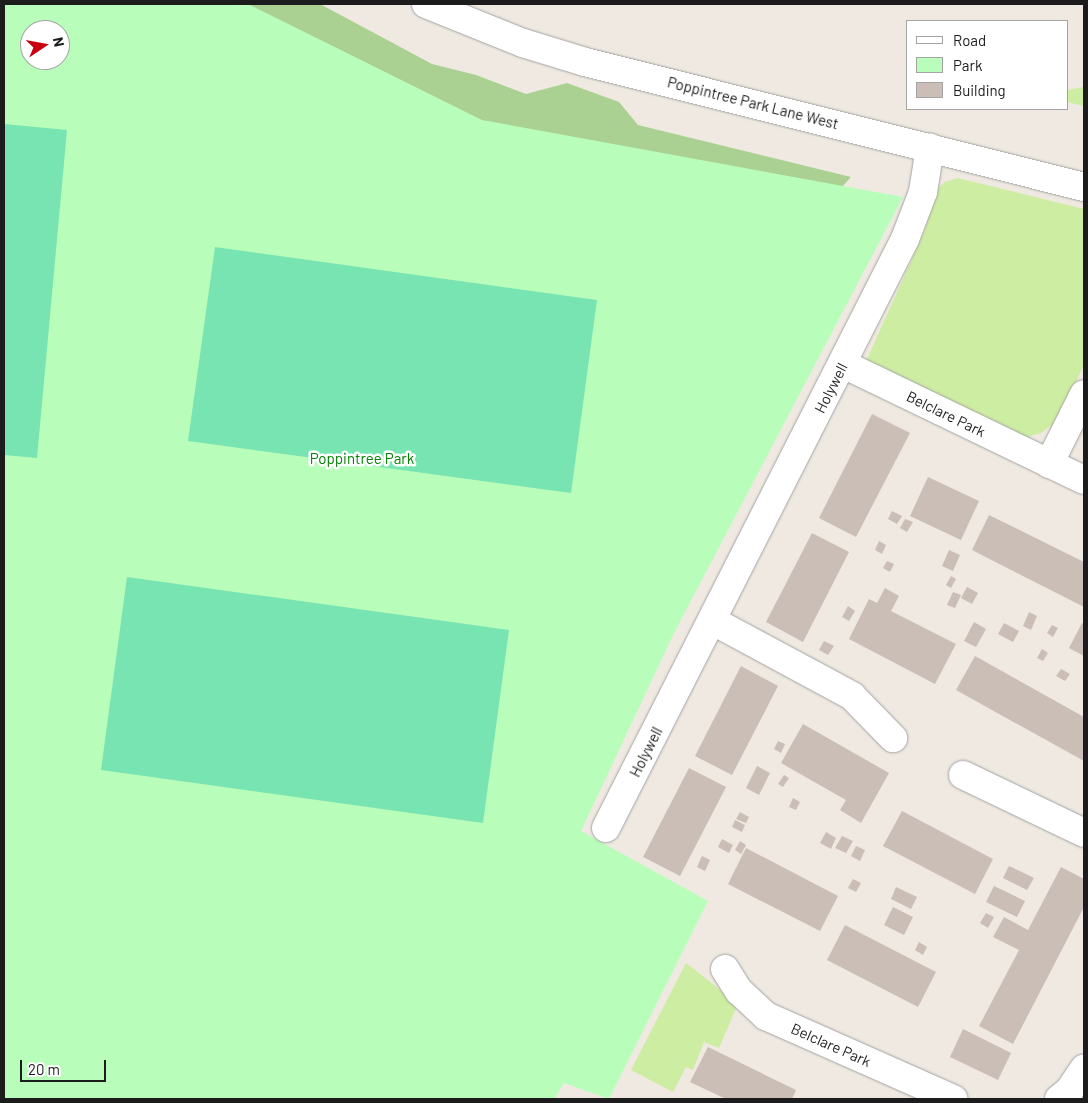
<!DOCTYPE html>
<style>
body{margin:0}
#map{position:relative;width:1088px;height:1103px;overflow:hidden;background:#efe9e1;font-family:Barlow,sans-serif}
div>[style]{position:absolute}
.grass>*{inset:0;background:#cdeda2}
.forest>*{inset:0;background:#aad192}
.park>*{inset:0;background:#b9fdba}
.pitch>*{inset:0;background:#78e4b2}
.building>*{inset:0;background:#cbbeb7}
.roads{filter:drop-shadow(0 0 1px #a3a3a3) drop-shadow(0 0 1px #a3a3a3)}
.minor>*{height:28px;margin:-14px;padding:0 14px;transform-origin:14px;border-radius:14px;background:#fff}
span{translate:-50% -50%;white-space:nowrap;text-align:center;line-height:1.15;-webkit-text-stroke:5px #fff;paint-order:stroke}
.street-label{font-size:15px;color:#1c1c1c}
.park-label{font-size:15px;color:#038204}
.frame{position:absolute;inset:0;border:5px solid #1c1c1c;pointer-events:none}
.legend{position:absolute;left:906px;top:20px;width:162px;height:90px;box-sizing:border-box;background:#fff;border:1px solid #a4a4a4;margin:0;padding:6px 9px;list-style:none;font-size:15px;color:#1c1c1c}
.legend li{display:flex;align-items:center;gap:10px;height:25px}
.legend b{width:25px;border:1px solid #a4a4a4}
.north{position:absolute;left:20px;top:20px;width:50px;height:50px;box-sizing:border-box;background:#fff;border:1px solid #a4a4a4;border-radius:50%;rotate:78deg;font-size:14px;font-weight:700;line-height:20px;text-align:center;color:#1c1c1c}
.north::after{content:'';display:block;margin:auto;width:18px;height:22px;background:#c90010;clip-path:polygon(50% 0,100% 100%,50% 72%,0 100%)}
.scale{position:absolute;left:20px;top:1060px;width:86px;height:22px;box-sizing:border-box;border:2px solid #1c1c1c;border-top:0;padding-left:6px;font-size:15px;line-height:18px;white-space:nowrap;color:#1c1c1c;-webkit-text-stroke:4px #fff;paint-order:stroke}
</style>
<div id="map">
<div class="grass">
<i style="clip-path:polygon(1084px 87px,1084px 106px,1067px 102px,1067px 90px)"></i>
<i style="clip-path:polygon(958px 178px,1084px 209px,1084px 365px,1057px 421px,1041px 433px,1027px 437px,1006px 436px,866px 361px,923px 235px,936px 190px,945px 182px)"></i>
<i style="clip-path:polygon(686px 963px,738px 1004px,719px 1048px,704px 1042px,693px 1070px,686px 1067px,673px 1092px,631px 1070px)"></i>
</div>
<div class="forest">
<i style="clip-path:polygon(251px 4px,320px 4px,432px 64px,476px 75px,526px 94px,567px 83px,619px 102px,638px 125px,851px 177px,822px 209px,477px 124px,248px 8px)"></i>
</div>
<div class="park">
<i style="clip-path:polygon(evenodd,4px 4px,248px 4px,482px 120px,903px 197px,674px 633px,581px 831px,708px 901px,609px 1099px,564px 1083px,554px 1099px,4px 1099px,4px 4px,30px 30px,60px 30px,60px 60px,30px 60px,30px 30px)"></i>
</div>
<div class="pitch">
<i style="clip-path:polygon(4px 124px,67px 130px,37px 458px,4px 455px)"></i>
<i style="clip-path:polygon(215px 247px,597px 300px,571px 493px,188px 441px)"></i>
<i style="clip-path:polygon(127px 577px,509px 630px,483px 823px,101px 770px)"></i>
</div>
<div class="building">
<i style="clip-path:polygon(872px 414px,910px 433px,856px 537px,819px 518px)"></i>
<i style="clip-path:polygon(928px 477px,979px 501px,961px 540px,910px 516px)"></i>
<i style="clip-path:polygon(892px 511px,902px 516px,897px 524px,888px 519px)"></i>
<i style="clip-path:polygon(989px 515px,1084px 562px,1084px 607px,972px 550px)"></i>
<i style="clip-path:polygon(905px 519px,913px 522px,907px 532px,900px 528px)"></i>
<i style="clip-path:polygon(812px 533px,849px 552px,803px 642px,766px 622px)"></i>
<i style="clip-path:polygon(879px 541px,886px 545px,882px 554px,875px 550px)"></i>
<i style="clip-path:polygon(949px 550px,960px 555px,953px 571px,942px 566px)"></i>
<i style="clip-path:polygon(887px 561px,894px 564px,890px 572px,883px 568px)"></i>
<i style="clip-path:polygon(951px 576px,956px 579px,951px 588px,946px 585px)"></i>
<i style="clip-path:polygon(967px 587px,978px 593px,972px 604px,961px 598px)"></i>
<i style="clip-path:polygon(885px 588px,899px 596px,891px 611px,956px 644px,935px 684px,849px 639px,869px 599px,877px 603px)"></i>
<i style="clip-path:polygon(953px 592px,961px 595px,955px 608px,947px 605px)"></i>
<i style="clip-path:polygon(848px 606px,855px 611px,849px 621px,842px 617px)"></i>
<i style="clip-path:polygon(1029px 612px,1037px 616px,1031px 630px,1023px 626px)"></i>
<i style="clip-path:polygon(974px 622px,986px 629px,976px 647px,964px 641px)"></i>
<i style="clip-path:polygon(1004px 623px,1019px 631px,1013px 642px,998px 634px)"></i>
<i style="clip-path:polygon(1082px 623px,1084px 624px,1084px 656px,1069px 648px)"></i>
<i style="clip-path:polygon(1052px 625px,1058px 628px,1053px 637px,1047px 633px)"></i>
<i style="clip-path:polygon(824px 641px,834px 646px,828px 655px,819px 650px)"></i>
<i style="clip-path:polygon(1042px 649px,1048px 653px,1043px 661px,1037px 658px)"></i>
<i style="clip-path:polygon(975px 656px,1084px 717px,1084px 761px,956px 690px)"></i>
<i style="clip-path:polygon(741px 666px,778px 686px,732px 775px,695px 756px)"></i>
<i style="clip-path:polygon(1061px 669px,1070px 674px,1065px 681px,1056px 676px)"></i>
<i style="clip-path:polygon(803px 724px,889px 773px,861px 823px,840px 810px,846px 800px,781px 763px)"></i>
<i style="clip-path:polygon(778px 741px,785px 744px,781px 753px,774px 749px)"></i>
<i style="clip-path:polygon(757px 766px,770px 773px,759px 795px,746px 788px)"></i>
<i style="clip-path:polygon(689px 768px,726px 787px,680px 876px,643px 857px)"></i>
<i style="clip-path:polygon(784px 775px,789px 778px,783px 787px,778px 784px)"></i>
<i style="clip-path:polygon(793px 798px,800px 802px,796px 810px,789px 807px)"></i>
<i style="clip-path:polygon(902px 811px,993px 859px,975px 894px,883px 846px)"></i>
<i style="clip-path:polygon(740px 812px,749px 817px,746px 823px,736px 819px)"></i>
<i style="clip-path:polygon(735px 820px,745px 825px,742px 832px,732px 827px)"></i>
<i style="clip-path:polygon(826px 832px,836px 838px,831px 849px,820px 843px)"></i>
<i style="clip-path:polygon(842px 836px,853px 841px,846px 853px,835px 848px)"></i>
<i style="clip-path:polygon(722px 839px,733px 845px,729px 853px,718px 847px)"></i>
<i style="clip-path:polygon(740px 841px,746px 845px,741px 854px,735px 850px)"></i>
<i style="clip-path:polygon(856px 846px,865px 850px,860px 861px,851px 856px)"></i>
<i style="clip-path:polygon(746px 848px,838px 896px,820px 931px,728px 884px)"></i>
<i style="clip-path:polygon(702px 856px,710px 860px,705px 871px,697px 867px)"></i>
<i style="clip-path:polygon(1009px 866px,1034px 878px,1027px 890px,1003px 878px)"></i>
<i style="clip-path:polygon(1061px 867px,1084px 879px,1084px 907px,1013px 1044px,979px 1026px,1019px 950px,993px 937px,1004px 917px,1028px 930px)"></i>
<i style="clip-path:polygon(853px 879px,861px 883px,856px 892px,848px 888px)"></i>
<i style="clip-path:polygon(994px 886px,1025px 901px,1017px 917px,986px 902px)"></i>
<i style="clip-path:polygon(896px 887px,917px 897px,911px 909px,891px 899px)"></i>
<i style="clip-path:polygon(893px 907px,913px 917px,904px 935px,884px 925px)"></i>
<i style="clip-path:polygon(986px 913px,994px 917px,988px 928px,980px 923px)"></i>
<i style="clip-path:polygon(845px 925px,936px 972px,918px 1007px,827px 960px)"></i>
<i style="clip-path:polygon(919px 942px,927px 947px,923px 955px,915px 950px)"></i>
<i style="clip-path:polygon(963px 1029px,1011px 1053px,998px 1080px,950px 1057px)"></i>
<i style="clip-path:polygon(708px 1047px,796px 1090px,792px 1099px,726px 1099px,690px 1082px)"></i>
</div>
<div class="roads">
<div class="minor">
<i style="left:426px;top:4px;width:105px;rotate:21.9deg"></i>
<i style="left:523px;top:43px;width:65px;rotate:17deg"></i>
<i style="left:585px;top:62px;width:514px;rotate:14.06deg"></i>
<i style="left:843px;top:364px;width:267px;rotate:25.7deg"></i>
<i style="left:1049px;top:464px;width:78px;rotate:-63.4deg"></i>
<i style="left:713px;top:621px;width:158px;rotate:28.3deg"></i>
<i style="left:852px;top:696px;width:59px;rotate:45.7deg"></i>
<i style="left:963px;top:775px;width:134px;rotate:25.6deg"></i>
<i style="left:606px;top:828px;width:661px;rotate:-63.09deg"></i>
<i style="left:905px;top:239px;width:50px;rotate:-69deg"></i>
<i style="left:923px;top:192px;width:45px;rotate:-81deg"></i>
<i style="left:725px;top:969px;width:26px;rotate:58deg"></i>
<i style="left:739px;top:991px;width:37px;rotate:43deg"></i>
<i style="left:766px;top:1016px;width:205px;rotate:23.9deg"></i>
<i style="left:1059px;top:1099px;width:13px;rotate:-39deg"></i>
<i style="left:1069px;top:1091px;width:27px;rotate:-56deg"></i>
</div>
</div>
<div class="street-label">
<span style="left:753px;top:103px;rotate:14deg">Poppintree Park Lane West</span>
<span style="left:831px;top:388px;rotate:-63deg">Holywell</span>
<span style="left:946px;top:414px;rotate:26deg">Belclare Park</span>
<span style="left:646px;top:752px;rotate:-63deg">Holywell</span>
<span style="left:831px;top:1045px;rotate:24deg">Belclare Park</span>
</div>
<div class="park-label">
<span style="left:362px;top:459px">Poppintree Park</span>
</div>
<div class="frame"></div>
<ul class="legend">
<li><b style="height:6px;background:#fff"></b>Road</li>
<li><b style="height:14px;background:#b9fdba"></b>Park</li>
<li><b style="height:14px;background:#cbbeb7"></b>Building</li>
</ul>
<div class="north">N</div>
<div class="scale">20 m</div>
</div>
